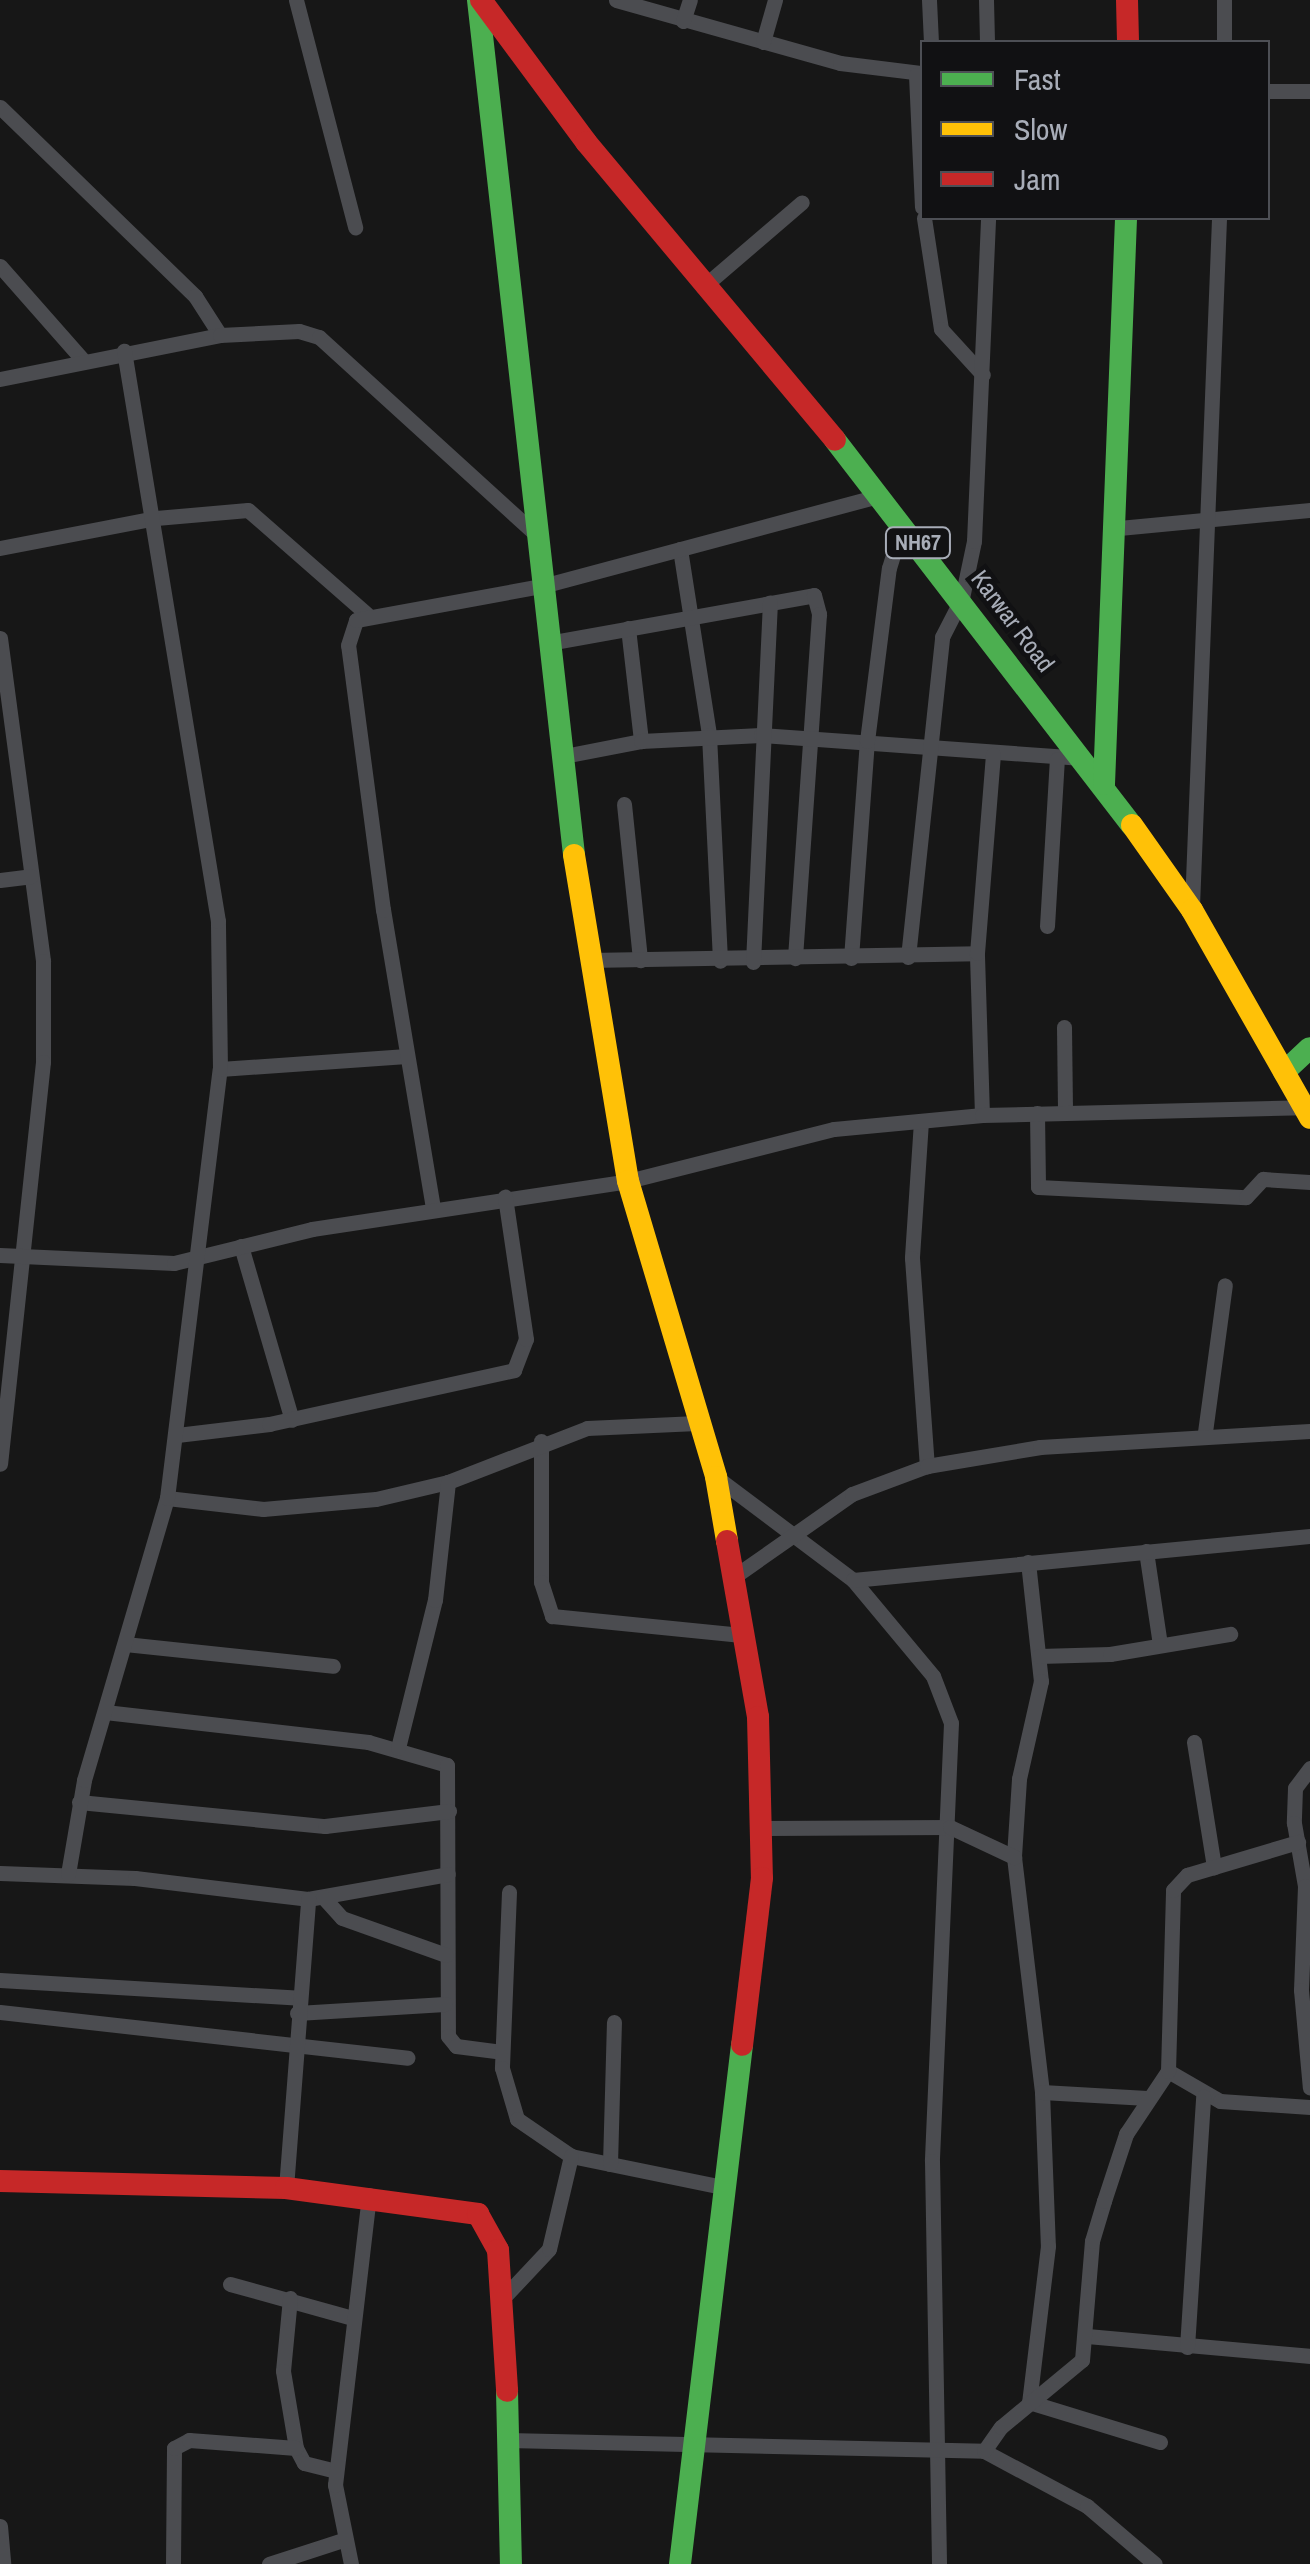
<!DOCTYPE html>
<style>
body{margin:0}
#map{position:relative;width:1310px;height:2564px;overflow:hidden;background:#171717;font-family:"Archivo Narrow",sans-serif}
div>[style]{position:absolute}
.street>*{height:15px;margin:-7.5px;padding:0 7.5px;transform-origin:7.5px;border-radius:7.5px;background:#4b4c50}
.fast>*{height:22px;margin:-11px;padding:0 11px;transform-origin:11px;border-radius:11px;background:#4caf50}
.slow>*{height:22px;margin:-11px;padding:0 11px;transform-origin:11px;border-radius:11px;background:#ffc107}
.jam>*{height:22px;margin:-11px;padding:0 11px;transform-origin:11px;border-radius:11px;background:#c62828}
span{translate:-50% -50%;white-space:nowrap;text-align:center;line-height:1.15;-webkit-text-stroke:9px #111113;paint-order:stroke}
.shield-label span{padding:2px 8px;background:#111113;border:2px solid;border-radius:8px;-webkit-text-stroke-width:0}
.shield-label{font-size:22px;color:#a8adb8;font-weight:700}
.street-label{font-size:25px;color:#a8adb8}
.legend{position:absolute;left:920px;top:40px;width:350px;height:180px;box-sizing:border-box;background:#111113;border:2px solid #4d4f55;margin:0;padding:12px 18px;list-style:none;font-size:30px;color:#a8adb8}
.legend li{display:flex;align-items:center;gap:20px;height:50px}
.legend b{width:50px;border:2px solid #4d4f55}
</style>
<div id="map">
<div class="street">
<i style="left:296px;top:0;width:235px;rotate:75.4deg"></i>
<i style="left:616px;top:0;width:233px;rotate:15.7deg"></i>
<i style="left:840px;top:63px;width:83px;rotate:7deg"></i>
<i style="left:929px;top:0;width:42px;rotate:87.3deg"></i>
<i style="left:986px;top:0;width:42px;rotate:88.6deg"></i>
<i style="left:683px;top:21px;width:22px;rotate:-72deg"></i>
<i style="left:763px;top:42px;width:44px;rotate:-74.1deg"></i>
<i style="left:1224px;top:42px;width:42px;rotate:-90deg"></i>
<i style="left:916px;top:75px;width:132px;rotate:87.4deg"></i>
<i style="left:1268px;top:91px;width:42px"></i>
<i style="left:0;top:107px;width:272px;rotate:44.1deg"></i>
<i style="left:195px;top:296px;width:46px;rotate:57.3deg"></i>
<i style="left:924px;top:218px;width:112px;rotate:81.3deg"></i>
<i style="left:941px;top:329px;width:62px;rotate:47.6deg"></i>
<i style="left:0;top:266px;width:125px;rotate:48.6deg"></i>
<i style="left:703px;top:287px;width:130px;rotate:-40.6deg"></i>
<i style="left:0;top:379px;width:224px;rotate:-11.3deg"></i>
<i style="left:220px;top:335px;width:79px;rotate:-2.9deg"></i>
<i style="left:299px;top:331px;width:21px;rotate:17deg"></i>
<i style="left:319px;top:337px;width:296px;rotate:42.3deg"></i>
<i style="left:1119px;top:528px;width:192px;rotate:-5.4deg"></i>
<i style="left:0;top:548px;width:159px;rotate:-10.9deg"></i>
<i style="left:156px;top:518px;width:92px;rotate:-5deg"></i>
<i style="left:248px;top:510px;width:158px;rotate:41.2deg"></i>
<i style="left:680px;top:549px;width:188px;rotate:81.1deg"></i>
<i style="left:709px;top:735px;width:226px;rotate:87.2deg"></i>
<i style="left:628px;top:628px;width:114px;rotate:83.4deg"></i>
<i style="left:0;top:638px;width:326px;rotate:82.4deg"></i>
<i style="left:43px;top:961px;width:101px;rotate:90deg"></i>
<i style="left:43px;top:1062px;width:404px;rotate:96.1deg"></i>
<i style="left:554px;top:642px;width:264px;rotate:-10.2deg"></i>
<i style="left:814px;top:595px;width:20px;rotate:75deg"></i>
<i style="left:819px;top:614px;width:345px;rotate:94deg"></i>
<i style="left:564px;top:756px;width:78px;rotate:-11deg"></i>
<i style="left:641px;top:741px;width:120px;rotate:-2.9deg"></i>
<i style="left:761px;top:735px;width:322px;rotate:4.1deg"></i>
<i style="left:624px;top:804px;width:157px;rotate:84.1deg"></i>
<i style="left:0;top:880px;width:31px;rotate:-7deg"></i>
<i style="left:1192px;top:906px;width:689px;rotate:-87.75deg"></i>
<i style="left:1047px;top:926px;width:167px;rotate:-86.6deg"></i>
<i style="left:908px;top:957px;width:322px;rotate:-83.9deg"></i>
<i style="left:942px;top:637px;width:44px;rotate:-62.9deg"></i>
<i style="left:962px;top:598px;width:58px;rotate:-78.1deg"></i>
<i style="left:974px;top:541px;width:323px;rotate:-87.5deg"></i>
<i style="left:851px;top:958px;width:218px;rotate:-85.8deg"></i>
<i style="left:867px;top:741px;width:174px;rotate:-82.8deg"></i>
<i style="left:889px;top:568px;width:47px;rotate:-72.7deg"></i>
<i style="left:588px;top:960px;width:389px;rotate:-1deg"></i>
<i style="left:753px;top:962px;width:360px;rotate:-87.3deg"></i>
<i style="left:1064px;top:1027px;width:85px;rotate:89.3deg"></i>
<i style="left:220px;top:1069px;width:187px;rotate:-4deg"></i>
<i style="left:1037px;top:1113px;width:74px;rotate:89.2deg"></i>
<i style="left:1038px;top:1187px;width:208px;rotate:2.8deg"></i>
<i style="left:1246px;top:1197px;width:25px;rotate:-47deg"></i>
<i style="left:1263px;top:1179px;width:47px;rotate:3.7deg"></i>
<i style="left:982px;top:1115px;width:162px;rotate:-91.8deg"></i>
<i style="left:977px;top:953px;width:199px;rotate:-85.4deg"></i>
<i style="left:921px;top:1121px;width:137px;rotate:93.8deg"></i>
<i style="left:912px;top:1258px;width:209px;rotate:85.9deg"></i>
<i style="left:433px;top:1208px;width:302px;rotate:-99.5deg"></i>
<i style="left:383px;top:910px;width:267px;rotate:-97.5deg"></i>
<i style="left:348px;top:645px;width:26px;rotate:-72deg"></i>
<i style="left:356px;top:620px;width:193px;rotate:-10.4deg"></i>
<i style="left:546px;top:585px;width:347px;rotate:-15deg"></i>
<i style="left:241px;top:1246px;width:181px;rotate:73.7deg"></i>
<i style="left:0;top:1255px;width:174px;rotate:2.6deg"></i>
<i style="left:174px;top:1263px;width:142px;rotate:-13.8deg"></i>
<i style="left:312px;top:1229px;width:320px;rotate:-8.6deg"></i>
<i style="left:628px;top:1181px;width:212px;rotate:-14.2deg"></i>
<i style="left:834px;top:1129px;width:149px;rotate:-5.4deg"></i>
<i style="left:982px;top:1115px;width:321px;rotate:-1.4deg"></i>
<i style="left:1205px;top:1432px;width:148px;rotate:-82.3deg"></i>
<i style="left:177px;top:1435px;width:93px;rotate:-6.8deg"></i>
<i style="left:269px;top:1424px;width:251px;rotate:-12.4deg"></i>
<i style="left:514px;top:1370px;width:33px;rotate:-69deg"></i>
<i style="left:526px;top:1339px;width:144px;rotate:-98.4deg"></i>
<i style="left:541px;top:1441px;width:141px;rotate:90deg"></i>
<i style="left:541px;top:1582px;width:36px;rotate:72deg"></i>
<i style="left:552px;top:1616px;width:193px;rotate:5.7deg"></i>
<i style="left:716px;top:1477px;width:171px;rotate:36.9deg"></i>
<i style="left:853px;top:1580px;width:125px;rotate:50.2deg"></i>
<i style="left:933px;top:1676px;width:50px;rotate:69deg"></i>
<i style="left:951px;top:1723px;width:438px;rotate:92.5deg"></i>
<i style="left:932px;top:2161px;width:403px;rotate:89deg"></i>
<i style="left:167px;top:1498px;width:97px;rotate:6.5deg"></i>
<i style="left:263px;top:1509px;width:113px;rotate:-5.1deg"></i>
<i style="left:376px;top:1499px;width:74px;rotate:-13.3deg"></i>
<i style="left:448px;top:1482px;width:149px;rotate:-21.2deg"></i>
<i style="left:587px;top:1428px;width:110px;rotate:-2.6deg"></i>
<i style="left:1146px;top:1551px;width:95px;rotate:81.5deg"></i>
<i style="left:1028px;top:1562px;width:120px;rotate:83.8deg"></i>
<i style="left:1041px;top:1681px;width:100px;rotate:102.7deg"></i>
<i style="left:1019px;top:1779px;width:78px;rotate:93.7deg"></i>
<i style="left:1014px;top:1857px;width:237px;rotate:83.2deg"></i>
<i style="left:1042px;top:2092px;width:154px;rotate:87.8deg"></i>
<i style="left:1048px;top:2246px;width:157px;rotate:96.9deg"></i>
<i style="left:1029px;top:2402px;width:137px;rotate:17deg"></i>
<i style="left:735px;top:1576px;width:143px;rotate:-35deg"></i>
<i style="left:852px;top:1494px;width:80px;rotate:-20.5deg"></i>
<i style="left:927px;top:1466px;width:115px;rotate:-9.5deg"></i>
<i style="left:1040px;top:1447px;width:270px;rotate:-3.4deg"></i>
<i style="left:853px;top:1580px;width:459px;rotate:-5.5deg"></i>
<i style="left:125px;top:1644px;width:209px;rotate:6deg"></i>
<i style="left:1039px;top:1656px;width:71px;rotate:-1.6deg"></i>
<i style="left:1110px;top:1654px;width:122px;rotate:-9.5deg"></i>
<i style="left:105px;top:1712px;width:265px;rotate:6.5deg"></i>
<i style="left:368px;top:1742px;width:82px;rotate:16.2deg"></i>
<i style="left:447px;top:1765px;width:271px;rotate:89.8deg"></i>
<i style="left:448px;top:2036px;width:13px;rotate:51deg"></i>
<i style="left:456px;top:2046px;width:46px;rotate:7.4deg"></i>
<i style="left:1194px;top:1742px;width:127px;rotate:80.9deg"></i>
<i style="left:398px;top:1748px;width:153px;rotate:-76deg"></i>
<i style="left:435px;top:1600px;width:119px;rotate:-83.7deg"></i>
<i style="left:1310px;top:1768px;width:25px;rotate:127deg"></i>
<i style="left:1295px;top:1788px;width:35px;rotate:92deg"></i>
<i style="left:1294px;top:1823px;width:64px;rotate:80.1deg"></i>
<i style="left:1305px;top:1886px;width:104px;rotate:92.2deg"></i>
<i style="left:1301px;top:1990px;width:98px;rotate:84.8deg"></i>
<i style="left:79px;top:1802px;width:247px;rotate:5.6deg"></i>
<i style="left:325px;top:1826px;width:125px;rotate:-6.9deg"></i>
<i style="left:766px;top:1828px;width:184px;rotate:-0.3deg"></i>
<i style="left:950px;top:1827px;width:71px;rotate:25.1deg"></i>
<i style="left:0;top:1873px;width:135px;rotate:2.1deg"></i>
<i style="left:135px;top:1878px;width:174px;rotate:6.9deg"></i>
<i style="left:308px;top:1899px;width:142px;rotate:-10.1deg"></i>
<i style="left:68px;top:1874px;width:95px;rotate:-80.3deg"></i>
<i style="left:84px;top:1780px;width:294px;rotate:-73.6deg"></i>
<i style="left:167px;top:1498px;width:432px;rotate:-83deg"></i>
<i style="left:220px;top:1069px;width:148px;rotate:-90.8deg"></i>
<i style="left:218px;top:921px;width:578px;rotate:-99.36deg"></i>
<i style="left:509px;top:1892px;width:176px;rotate:92.3deg"></i>
<i style="left:502px;top:2068px;width:53px;rotate:73.6deg"></i>
<i style="left:517px;top:2119px;width:65px;rotate:34.4deg"></i>
<i style="left:571px;top:2156px;width:154px;rotate:11.6deg"></i>
<i style="left:323px;top:1897px;width:28px;rotate:48deg"></i>
<i style="left:342px;top:1918px;width:110px;rotate:19.6deg"></i>
<i style="left:0;top:1980px;width:300px;rotate:3.4deg"></i>
<i style="left:0;top:2012px;width:410px;rotate:6.4deg"></i>
<i style="left:297px;top:2013px;width:148px;rotate:-3.5deg"></i>
<i style="left:1168px;top:2071px;width:60px;rotate:30deg"></i>
<i style="left:1220px;top:2101px;width:90px;rotate:3.8deg"></i>
<i style="left:1042px;top:2092px;width:105px;rotate:3.3deg"></i>
<i style="left:610px;top:2164px;width:142px;rotate:-88.4deg"></i>
<i style="left:286px;top:2188px;width:290px;rotate:-85.6deg"></i>
<i style="left:230px;top:2284px;width:128px;rotate:15.5deg"></i>
<i style="left:505px;top:2296px;width:64px;rotate:-46.9deg"></i>
<i style="left:549px;top:2249px;width:96px;rotate:-76.7deg"></i>
<i style="left:290px;top:2298px;width:73px;rotate:95.5deg"></i>
<i style="left:283px;top:2371px;width:78px;rotate:80.4deg"></i>
<i style="left:296px;top:2448px;width:17px;rotate:62deg"></i>
<i style="left:304px;top:2463px;width:33px;rotate:14deg"></i>
<i style="left:1087px;top:2336px;width:224px;rotate:5.1deg"></i>
<i style="left:1187px;top:2347px;width:251px;rotate:-86.3deg"></i>
<i style="left:506px;top:2440px;width:478px;rotate:1.3deg"></i>
<i style="left:984px;top:2451px;width:117px;rotate:28.1deg"></i>
<i style="left:1087px;top:2506px;width:89px;rotate:40.5deg"></i>
<i style="left:984px;top:2451px;width:29px;rotate:-55deg"></i>
<i style="left:1001px;top:2427px;width:105px;rotate:-39.6deg"></i>
<i style="left:1082px;top:2360px;width:119px;rotate:-85.2deg"></i>
<i style="left:1092px;top:2241px;width:42px;rotate:-73.3deg"></i>
<i style="left:1104px;top:2201px;width:71px;rotate:-71.8deg"></i>
<i style="left:1126px;top:2134px;width:76px;rotate:-56.3deg"></i>
<i style="left:1168px;top:2071px;width:181px;rotate:-88.4deg"></i>
<i style="left:1173px;top:1890px;width:21px;rotate:-47deg"></i>
<i style="left:1187px;top:1875px;width:116px;rotate:-16.6deg"></i>
<i style="left:0;top:2526px;width:38px;rotate:85deg"></i>
<i style="left:173px;top:2564px;width:116px;rotate:-89.5deg"></i>
<i style="left:174px;top:2448px;width:17px;rotate:-28deg"></i>
<i style="left:189px;top:2440px;width:107px;rotate:4.3deg"></i>
<i style="left:269px;top:2564px;width:78px;rotate:-18deg"></i>
<i style="left:351px;top:2564px;width:81px;rotate:-101.4deg"></i>
<i style="left:335px;top:2485px;width:292px;rotate:-83.3deg"></i>
</div>
<div class="fast">
<i style="left:478px;top:0;width:860px;rotate:83.59deg"></i>
<i style="left:835px;top:440px;width:486px;rotate:52.4deg"></i>
<i style="left:1104px;top:784px;width:566px;rotate:-87.77deg"></i>
<i style="left:1284px;top:1072px;width:35px;rotate:-43deg"></i>
<i style="left:507px;top:2391px;width:173px;rotate:88.7deg"></i>
<i style="left:680px;top:2564px;width:523px;rotate:-83.19deg"></i>
</div>
<div class="slow">
<i style="left:1132px;top:825px;width:104px;rotate:54.8deg"></i>
<i style="left:1192px;top:910px;width:239px;rotate:60.4deg"></i>
<i style="left:574px;top:855px;width:330px;rotate:80.6deg"></i>
<i style="left:628px;top:1181px;width:309px;rotate:73.4deg"></i>
<i style="left:716px;top:1477px;width:65px;rotate:80.2deg"></i>
</div>
<div class="jam">
<i style="left:481px;top:0;width:177px;rotate:53.5deg"></i>
<i style="left:586px;top:142px;width:388px;rotate:50.1deg"></i>
<i style="left:1127px;top:0;width:42px;rotate:88.6deg"></i>
<i style="left:727px;top:1541px;width:179px;rotate:80deg"></i>
<i style="left:758px;top:1717px;width:161px;rotate:88.6deg"></i>
<i style="left:762px;top:1878px;width:168px;rotate:96.8deg"></i>
<i style="left:0;top:2181px;width:286px;rotate:1.4deg"></i>
<i style="left:286px;top:2188px;width:194px;rotate:7.7deg"></i>
<i style="left:478px;top:2214px;width:41px;rotate:60.9deg"></i>
<i style="left:498px;top:2250px;width:141px;rotate:86.3deg"></i>
</div>
<div class="shield-label">
<span style="left:918px;top:543px">NH67</span>
</div>
<div class="street-label">
<span style="left:1013px;top:621px;rotate:53deg">Karwar Road</span>
</div>
<ul class="legend">
<li><b style="height:12px;background:#4caf50"></b>Fast</li>
<li><b style="height:12px;background:#ffc107"></b>Slow</li>
<li><b style="height:12px;background:#c62828"></b>Jam</li>
</ul>
</div>
